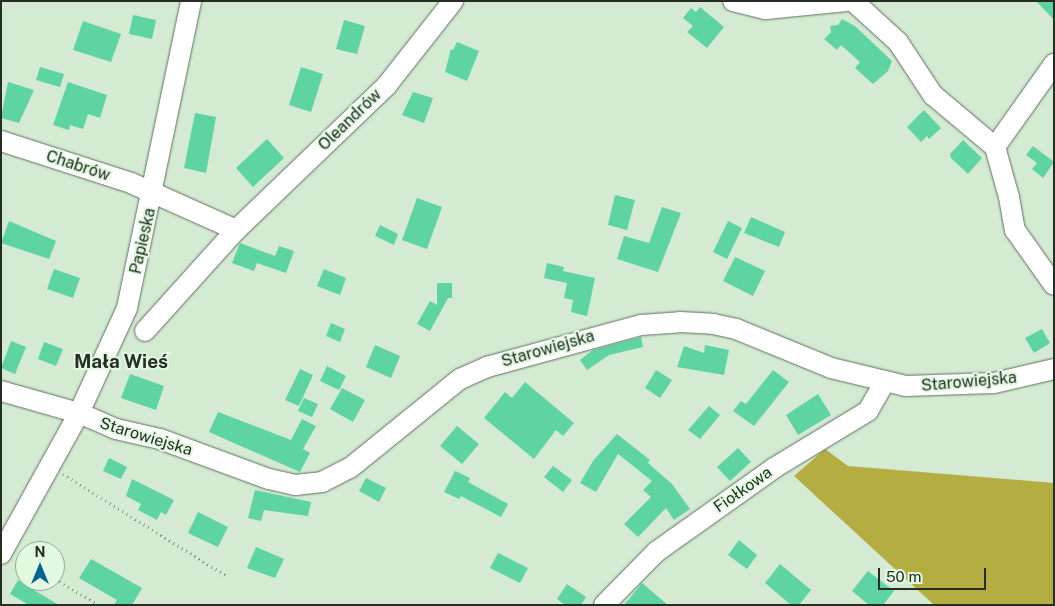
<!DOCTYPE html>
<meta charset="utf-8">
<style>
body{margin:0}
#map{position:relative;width:1055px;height:606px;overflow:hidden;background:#d4ead3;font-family:"Public Sans",sans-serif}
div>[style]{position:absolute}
.forest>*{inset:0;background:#b4ae42}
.building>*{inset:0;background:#5fd4a3}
.path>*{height:2.5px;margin-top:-1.25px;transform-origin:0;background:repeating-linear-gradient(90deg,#829282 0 1px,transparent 0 5px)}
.roads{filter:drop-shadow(0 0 1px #5e715d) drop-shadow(0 0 1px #5e715d)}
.minor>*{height:20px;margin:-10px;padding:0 10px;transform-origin:10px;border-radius:10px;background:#fff}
span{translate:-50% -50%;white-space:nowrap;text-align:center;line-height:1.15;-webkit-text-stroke:4px #e2f8e1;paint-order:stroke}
.street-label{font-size:16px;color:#252d25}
.quarter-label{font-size:19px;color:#252d25;font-weight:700}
.frame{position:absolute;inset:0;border:2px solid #252d25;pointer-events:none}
.north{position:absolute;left:15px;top:541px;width:50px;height:50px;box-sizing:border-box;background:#e2f8e1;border:1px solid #96a796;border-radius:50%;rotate:0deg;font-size:14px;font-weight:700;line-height:20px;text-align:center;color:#252d25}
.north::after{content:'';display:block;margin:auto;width:18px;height:22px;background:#016493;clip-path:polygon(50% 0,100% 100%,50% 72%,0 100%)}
.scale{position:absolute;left:878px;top:568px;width:108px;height:22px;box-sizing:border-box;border:2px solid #252d25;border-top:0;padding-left:6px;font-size:15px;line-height:18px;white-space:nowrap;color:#252d25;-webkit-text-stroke:4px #e2f8e1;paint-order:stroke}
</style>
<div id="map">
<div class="forest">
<i style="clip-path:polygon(825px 449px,848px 466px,1054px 483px,1054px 605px,934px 605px,794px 476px)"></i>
</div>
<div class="building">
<i style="clip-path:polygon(1036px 1px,1054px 1px,1054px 20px)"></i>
<i style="clip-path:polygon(700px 7px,724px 27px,707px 48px,687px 32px,693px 26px,683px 18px,691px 8px,696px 12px)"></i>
<i style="clip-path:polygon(133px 15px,156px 20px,152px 39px,129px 34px)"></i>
<i style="clip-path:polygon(842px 19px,855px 26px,892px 61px,888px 71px,873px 84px,855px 68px,860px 62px,841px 45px,837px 50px,824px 39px,831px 32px,830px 26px,838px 25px)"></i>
<i style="clip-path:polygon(344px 20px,365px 26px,357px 54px,336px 49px)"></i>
<i style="clip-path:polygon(83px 21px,121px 34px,111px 62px,73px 50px)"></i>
<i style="clip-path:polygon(457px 42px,479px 51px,467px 81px,445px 72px,451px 49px,453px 50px)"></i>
<i style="clip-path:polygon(40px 67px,64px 74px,60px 87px,36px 80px)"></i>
<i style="clip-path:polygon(301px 67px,323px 74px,311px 112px,289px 105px)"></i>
<i style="clip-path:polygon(8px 82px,34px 90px,19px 123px,1px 118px)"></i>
<i style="clip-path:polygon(68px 82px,107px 95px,100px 118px,88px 114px,83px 129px,70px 125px,69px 130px,53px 125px)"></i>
<i style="clip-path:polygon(413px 92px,433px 98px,424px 123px,402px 115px)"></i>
<i style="clip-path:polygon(924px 110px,941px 128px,929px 139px,927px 136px,921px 142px,907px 127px)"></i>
<i style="clip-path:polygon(195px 113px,216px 117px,206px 173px,184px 168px)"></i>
<i style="clip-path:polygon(267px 139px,284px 158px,253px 187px,236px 168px)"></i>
<i style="clip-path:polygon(963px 140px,982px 158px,968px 174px,951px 158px,950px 154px)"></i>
<i style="clip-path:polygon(1033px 146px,1054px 162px,1043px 178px,1032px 169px,1037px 163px,1026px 155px)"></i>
<i style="clip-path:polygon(615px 195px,635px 200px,627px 230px,608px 225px)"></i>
<i style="clip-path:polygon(417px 198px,442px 207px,427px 249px,402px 240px)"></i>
<i style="clip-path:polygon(662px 207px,681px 213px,658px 272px,617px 259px,624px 236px,649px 243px)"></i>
<i style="clip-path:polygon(751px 217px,785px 232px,779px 247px,744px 233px)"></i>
<i style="clip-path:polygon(9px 221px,56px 241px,49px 259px,1px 243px)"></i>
<i style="clip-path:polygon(728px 221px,742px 228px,727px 259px,713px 252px)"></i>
<i style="clip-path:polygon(380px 225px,398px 234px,394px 245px,375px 236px)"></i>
<i style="clip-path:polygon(240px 243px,275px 256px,279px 246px,294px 251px,286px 273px,257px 263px,254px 271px,232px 263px)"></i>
<i style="clip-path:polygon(735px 257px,765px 271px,753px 296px,723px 281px)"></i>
<i style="clip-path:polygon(547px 263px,564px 267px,563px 271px,595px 278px,587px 316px,571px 312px,573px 300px,564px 298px,567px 283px,544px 278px)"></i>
<i style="clip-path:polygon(54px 269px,80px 278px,73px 298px,47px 289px)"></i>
<i style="clip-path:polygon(324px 269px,346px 278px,340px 295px,317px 286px)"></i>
<i style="clip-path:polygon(437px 283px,452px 283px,452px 298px,448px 298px,430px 331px,417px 324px,430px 301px,437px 305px)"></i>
<i style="clip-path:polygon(331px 323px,345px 329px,340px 342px,326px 336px)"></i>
<i style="clip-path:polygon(1042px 329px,1050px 343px,1034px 353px,1025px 338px)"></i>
<i style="clip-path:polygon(641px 337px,643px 347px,609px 355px,587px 370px,580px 360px,593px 350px)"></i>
<i style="clip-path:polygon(11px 341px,26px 347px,15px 374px,1px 368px)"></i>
<i style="clip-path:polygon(44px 342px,63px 349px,56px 366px,38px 359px)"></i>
<i style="clip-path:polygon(375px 345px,400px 356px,391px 378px,366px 367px)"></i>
<i style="clip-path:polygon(705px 345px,729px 350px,724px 375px,677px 367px,684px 346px,704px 353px)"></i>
<i style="clip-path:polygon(327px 366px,346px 376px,339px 390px,320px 381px)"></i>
<i style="clip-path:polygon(300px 369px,313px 375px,299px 406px,285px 400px)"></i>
<i style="clip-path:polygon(656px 370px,672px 380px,660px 398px,645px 388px)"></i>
<i style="clip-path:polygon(773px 370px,789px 382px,754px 426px,733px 411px,741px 401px,746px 404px)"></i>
<i style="clip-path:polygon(130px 374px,164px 386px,156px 410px,121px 398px)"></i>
<i style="clip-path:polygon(525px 382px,574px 423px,563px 436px,556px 430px,534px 459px,484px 418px,505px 392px,512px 398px)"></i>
<i style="clip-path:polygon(342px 388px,365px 400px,353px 422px,330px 409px)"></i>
<i style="clip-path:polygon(818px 394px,831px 415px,798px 435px,786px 415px)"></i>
<i style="clip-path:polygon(304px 398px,318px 404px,312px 417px,298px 411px)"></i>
<i style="clip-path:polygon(709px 406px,720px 415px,700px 439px,688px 430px)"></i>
<i style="clip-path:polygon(218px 412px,291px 440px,302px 419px,316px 426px,303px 449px,310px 453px,300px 472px,209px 432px)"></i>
<i style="clip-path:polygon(457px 426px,479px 444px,462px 464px,440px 446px)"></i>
<i style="clip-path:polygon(617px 434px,650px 460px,648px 463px,672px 484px,690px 509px,674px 520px,666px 508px,638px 537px,624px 524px,651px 497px,643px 490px,652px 481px,618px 454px,596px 492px,580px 483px,593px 461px)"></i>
<i style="clip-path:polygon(738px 448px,751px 462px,730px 481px,717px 467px)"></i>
<i style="clip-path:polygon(109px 458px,127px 467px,121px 479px,103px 471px)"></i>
<i style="clip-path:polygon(553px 466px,572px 480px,563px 492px,544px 477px)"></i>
<i style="clip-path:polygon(455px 471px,470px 478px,468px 482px,508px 504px,501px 517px,461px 496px,459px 499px,444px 492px)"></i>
<i style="clip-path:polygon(366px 478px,386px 488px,379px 502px,359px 491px)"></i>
<i style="clip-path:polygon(132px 479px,174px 500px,166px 515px,161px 512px,157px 520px,138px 510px,141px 504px,126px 496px)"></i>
<i style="clip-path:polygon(255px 490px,311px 502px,308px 516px,264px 510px,261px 521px,248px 518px)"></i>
<i style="clip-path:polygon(198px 512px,228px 527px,218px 547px,188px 533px)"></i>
<i style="clip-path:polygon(739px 540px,757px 555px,747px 569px,728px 555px)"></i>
<i style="clip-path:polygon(256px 547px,284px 559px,275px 578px,247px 568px)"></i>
<i style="clip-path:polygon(498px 553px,528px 568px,520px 583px,490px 568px)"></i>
<i style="clip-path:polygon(91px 559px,142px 588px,132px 605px,114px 605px,117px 600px,79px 578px)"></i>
<i style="clip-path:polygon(780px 564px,811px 590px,799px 605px,791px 605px,765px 583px)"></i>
<i style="clip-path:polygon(868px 571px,894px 591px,883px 605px,869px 605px,852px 591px)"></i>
<i style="clip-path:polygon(18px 580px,34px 590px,59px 605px,29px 605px,10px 594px)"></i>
<i style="clip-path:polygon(642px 583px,668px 605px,624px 605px)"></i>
<i style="clip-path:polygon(567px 584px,586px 597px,581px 605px,565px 605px,557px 599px)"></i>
</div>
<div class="path">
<i style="left:63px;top:474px;width:193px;rotate:31.9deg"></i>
<i style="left:18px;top:558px;width:8px;rotate:30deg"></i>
<i style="left:55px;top:579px;width:51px;rotate:30.6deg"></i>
</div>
<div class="roads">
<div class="minor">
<i style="left:733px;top:1px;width:34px;rotate:14deg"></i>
<i style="left:766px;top:9px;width:81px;rotate:-5.6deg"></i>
<i style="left:853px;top:1px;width:61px;rotate:42.3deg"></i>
<i style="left:898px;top:42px;width:64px;rotate:56.6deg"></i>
<i style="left:933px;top:95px;width:81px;rotate:40deg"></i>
<i style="left:995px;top:147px;width:52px;rotate:74.4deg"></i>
<i style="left:1009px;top:197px;width:34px;rotate:80deg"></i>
<i style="left:1015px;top:230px;width:67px;rotate:54.7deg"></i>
<i style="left:1px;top:141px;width:137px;rotate:17.9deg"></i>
<i style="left:131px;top:183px;width:115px;rotate:24.1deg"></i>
<i style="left:995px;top:147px;width:102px;rotate:-54.6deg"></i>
<i style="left:145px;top:331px;width:136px;rotate:-48deg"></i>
<i style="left:236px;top:230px;width:209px;rotate:-43.8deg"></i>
<i style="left:387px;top:85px;width:107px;rotate:-51.8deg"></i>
<i style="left:1px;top:391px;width:81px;rotate:15.8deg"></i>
<i style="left:79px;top:413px;width:40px;rotate:23.4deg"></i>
<i style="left:116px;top:429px;width:45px;rotate:12.8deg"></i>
<i style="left:160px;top:439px;width:116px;rotate:20.2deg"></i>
<i style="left:269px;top:479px;width:27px;rotate:13deg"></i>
<i style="left:295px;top:485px;width:27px;rotate:-6deg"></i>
<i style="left:322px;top:482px;width:31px;rotate:-27deg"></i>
<i style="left:350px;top:468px;width:141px;rotate:-39deg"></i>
<i style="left:460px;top:379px;width:30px;rotate:-24deg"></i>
<i style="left:487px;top:367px;width:160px;rotate:-15.3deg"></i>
<i style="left:641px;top:325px;width:39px;rotate:-4deg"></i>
<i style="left:680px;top:322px;width:33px;rotate:3deg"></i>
<i style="left:713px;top:324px;width:24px;rotate:12deg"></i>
<i style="left:736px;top:329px;width:103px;rotate:22.3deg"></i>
<i style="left:831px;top:368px;width:77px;rotate:13.5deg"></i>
<i style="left:906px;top:386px;width:88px;rotate:-2deg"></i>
<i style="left:994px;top:383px;width:62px;rotate:-13.1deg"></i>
<i style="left:1px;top:554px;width:161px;rotate:-61deg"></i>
<i style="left:79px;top:413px;width:115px;rotate:-65.4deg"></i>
<i style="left:127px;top:308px;width:314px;rotate:-78.2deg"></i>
<i style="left:604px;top:605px;width:74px;rotate:-45.5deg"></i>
<i style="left:656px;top:552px;width:145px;rotate:-35.4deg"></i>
<i style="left:774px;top:468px;width:110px;rotate:-31.2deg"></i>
<i style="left:868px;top:411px;width:34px;rotate:-60deg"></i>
</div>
</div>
<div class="street-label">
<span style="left:350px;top:120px;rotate:-44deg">Oleandrów</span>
<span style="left:78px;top:166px;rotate:18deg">Chabrów</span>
<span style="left:143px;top:241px;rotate:-77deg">Papieska</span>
<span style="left:548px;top:349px;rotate:-16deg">Starowiejska</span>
<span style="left:969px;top:382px;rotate:-5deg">Starowiejska</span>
<span style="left:146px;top:437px;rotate:17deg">Starowiejska</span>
<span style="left:743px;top:490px;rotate:-35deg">Fiołkowa</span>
</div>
<div class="quarter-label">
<span style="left:121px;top:362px">Mała Wieś</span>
</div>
<div class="frame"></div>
<div class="north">N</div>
<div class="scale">50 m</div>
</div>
